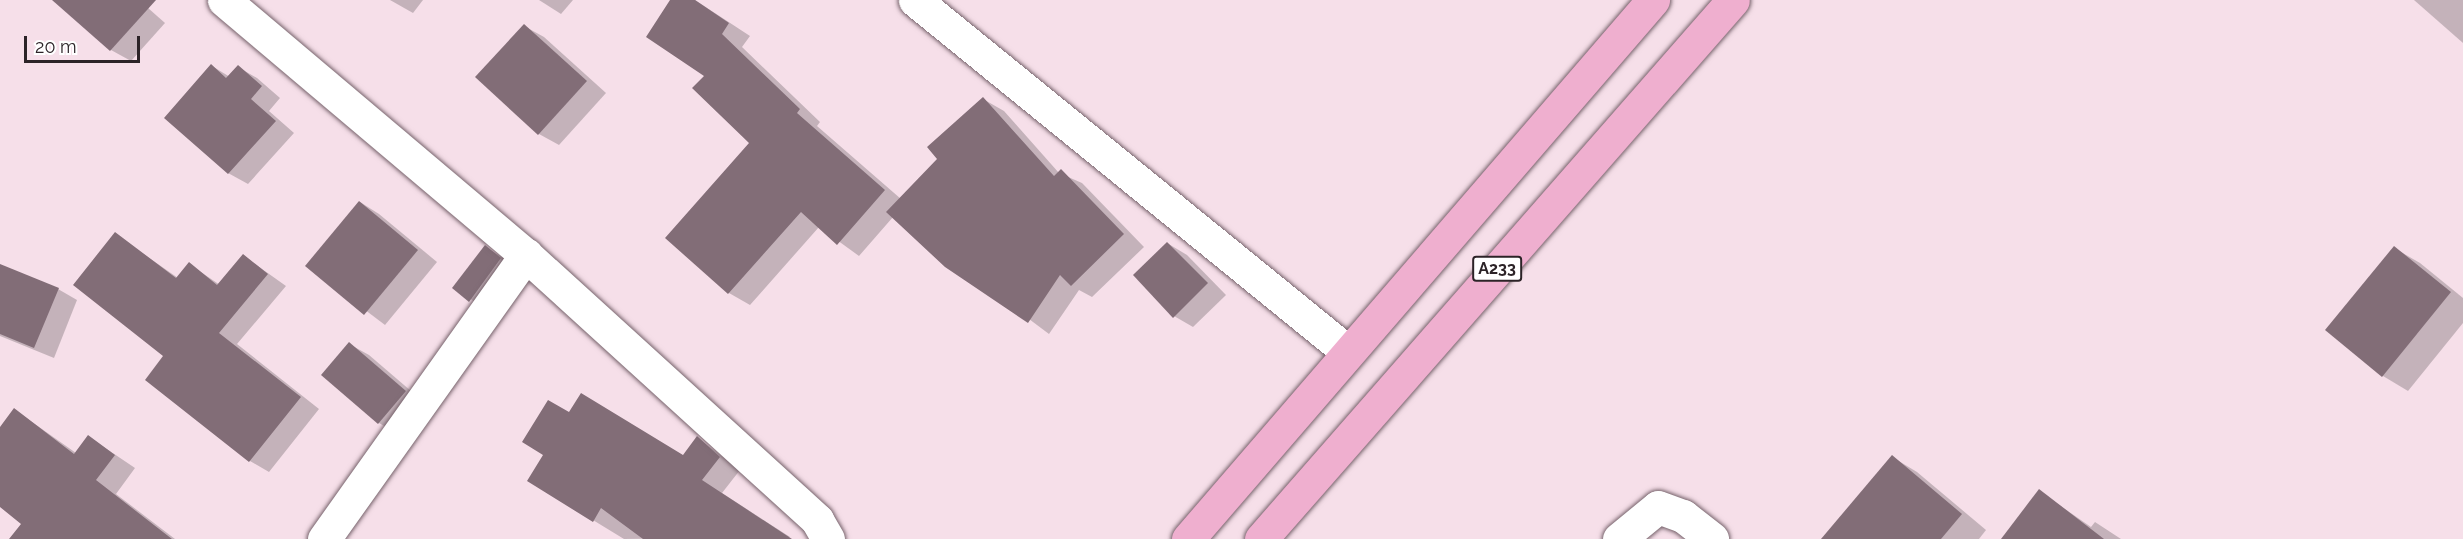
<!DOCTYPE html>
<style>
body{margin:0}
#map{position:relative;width:2463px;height:539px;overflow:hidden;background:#f6dfe9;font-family:Raleway,sans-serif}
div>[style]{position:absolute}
.shadow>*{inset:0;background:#0003}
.building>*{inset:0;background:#826d77}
.roads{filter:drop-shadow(0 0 2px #76626b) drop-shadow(0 0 2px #76626b)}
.minor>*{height:33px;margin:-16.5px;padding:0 16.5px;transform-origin:16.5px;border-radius:16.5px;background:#fff}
.trunk>*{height:33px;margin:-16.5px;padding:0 16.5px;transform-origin:16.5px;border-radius:16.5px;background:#efafcf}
span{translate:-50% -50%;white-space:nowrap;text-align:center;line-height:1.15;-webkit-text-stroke:4.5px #fff;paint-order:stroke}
.shield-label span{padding:2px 4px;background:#fff;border:2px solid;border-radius:4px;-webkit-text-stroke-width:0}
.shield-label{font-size:16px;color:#2c2327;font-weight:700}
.scale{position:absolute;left:24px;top:36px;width:116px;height:27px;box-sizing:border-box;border:3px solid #2c2327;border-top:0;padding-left:8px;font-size:18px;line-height:21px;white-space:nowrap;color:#2c2327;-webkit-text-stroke:4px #fff;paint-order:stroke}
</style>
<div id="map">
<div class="shadow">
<i style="clip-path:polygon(55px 0,139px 0,165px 23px,131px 61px,111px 50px)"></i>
<i style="clip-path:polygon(390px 0,423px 0,413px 13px)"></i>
<i style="clip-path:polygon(539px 0,573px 0,561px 14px)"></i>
<i style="clip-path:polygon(672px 0,695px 0,750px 36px,742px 47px,820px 122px,817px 126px,901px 199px,940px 159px,983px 99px,1004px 111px,1059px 173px,1082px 183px,1144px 247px,1092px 297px,1079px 290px,1049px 334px,893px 217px,859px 256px,819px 227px,750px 305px,729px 293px,668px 238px,751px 143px,706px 76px)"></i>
<i style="clip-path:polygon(2414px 0,2463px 0,2463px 43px)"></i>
<i style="clip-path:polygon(524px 26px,544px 37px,606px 93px,559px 145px,539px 134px,477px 77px)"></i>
<i style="clip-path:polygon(212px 66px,230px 77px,238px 67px,257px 78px,280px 98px,269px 111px,294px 133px,248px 184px,228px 173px)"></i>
<i style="clip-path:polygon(360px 202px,379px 214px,437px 262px,385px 325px,307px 266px)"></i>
<i style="clip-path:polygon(115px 234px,178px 278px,189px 264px,220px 285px,244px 256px,286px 286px,237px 344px,319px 409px,269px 472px,250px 461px,165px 355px)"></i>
<i style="clip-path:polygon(1167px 243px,1187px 255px,1226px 295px,1193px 327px,1174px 316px)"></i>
<i style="clip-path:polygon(485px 247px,504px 258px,490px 312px,454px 288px)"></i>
<i style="clip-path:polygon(2394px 248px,2420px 263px,2463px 298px,2463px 323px,2408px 391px,2383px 376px,2327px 330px)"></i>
<i style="clip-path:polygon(0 274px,58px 289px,77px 300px,54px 358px,0 336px)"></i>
<i style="clip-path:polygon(349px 344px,369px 355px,425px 403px,398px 434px,379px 423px)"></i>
<i style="clip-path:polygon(15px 410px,76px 453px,89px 437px,135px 468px,116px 494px,175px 539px,11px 539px,23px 523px,0 505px,0 429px)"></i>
<i style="clip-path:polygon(569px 414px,684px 457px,698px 438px,740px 470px,722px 493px,790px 537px,624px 539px,529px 481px)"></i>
<i style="clip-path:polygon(1892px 457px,1917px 472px,1986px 530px,1979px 539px,1823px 539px)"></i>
<i style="clip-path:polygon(2039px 491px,2091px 527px,2095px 522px,2121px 539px,2009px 539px)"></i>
</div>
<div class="building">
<i style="clip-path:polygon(52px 0,156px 0,110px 51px)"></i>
<i style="clip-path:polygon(670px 0,695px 0,729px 23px,722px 34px,800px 109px,797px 113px,885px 190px,837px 245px,801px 212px,728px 294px,665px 238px,749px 143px,692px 88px,704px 76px,646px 37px)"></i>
<i style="clip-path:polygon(524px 24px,587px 81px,538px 135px,475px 77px)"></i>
<i style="clip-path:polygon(211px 64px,226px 78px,238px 65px,262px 86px,251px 99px,276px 121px,228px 174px,164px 118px)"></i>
<i style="clip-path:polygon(983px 97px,1054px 176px,1061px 169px,1124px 234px,1071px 286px,1060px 275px,1028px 323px,945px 267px,886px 212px,937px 159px,927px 147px)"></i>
<i style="clip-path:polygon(359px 201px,418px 250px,364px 315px,305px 266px)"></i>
<i style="clip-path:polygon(115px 232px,176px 278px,189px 262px,217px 285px,243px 254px,268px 274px,219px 333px,301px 397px,249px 462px,145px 380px,163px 356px,73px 285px)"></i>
<i style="clip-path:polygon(1167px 242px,1208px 283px,1173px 318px,1133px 275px)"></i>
<i style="clip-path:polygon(485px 245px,501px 258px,469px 302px,452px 288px)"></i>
<i style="clip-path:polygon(2394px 246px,2451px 292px,2382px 377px,2325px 330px)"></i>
<i style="clip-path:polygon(0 264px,59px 288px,34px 348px,0 334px)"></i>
<i style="clip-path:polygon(349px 342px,406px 391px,378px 424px,321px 375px)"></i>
<i style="clip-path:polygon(581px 393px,683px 455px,697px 436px,720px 457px,702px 480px,792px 539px,643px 539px,601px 508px,593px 522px,527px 481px,543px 455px,522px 442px,548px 400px,569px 412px)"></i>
<i style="clip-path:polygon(14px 408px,74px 454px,88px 435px,115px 455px,96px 480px,172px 539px,9px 539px,21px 524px,0 507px,0 427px)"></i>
<i style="clip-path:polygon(1892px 455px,1962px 514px,1941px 539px,1821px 539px)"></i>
<i style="clip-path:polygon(2039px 489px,2104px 539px,2001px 539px)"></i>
</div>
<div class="roads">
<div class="minor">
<i style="left:224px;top:0;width:395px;rotate:40.2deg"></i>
<i style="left:526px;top:255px;width:394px;rotate:42.3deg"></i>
<i style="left:817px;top:520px;width:22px;rotate:60deg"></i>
<i style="left:915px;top:0;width:558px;rotate:39.11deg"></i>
<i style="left:324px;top:539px;width:349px;rotate:-54.6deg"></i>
<i style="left:1619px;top:539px;width:50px;rotate:-39.4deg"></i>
<i style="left:1658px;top:507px;width:27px;rotate:20deg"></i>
<i style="left:1683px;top:516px;width:37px;rotate:38deg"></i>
</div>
<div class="trunk">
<i style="left:1188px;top:539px;width:712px;rotate:-49.22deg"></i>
<i style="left:1261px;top:539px;width:716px;rotate:-48.79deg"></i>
</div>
</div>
<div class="shield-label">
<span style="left:1497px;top:269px">A233</span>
</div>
<div class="scale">20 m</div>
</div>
